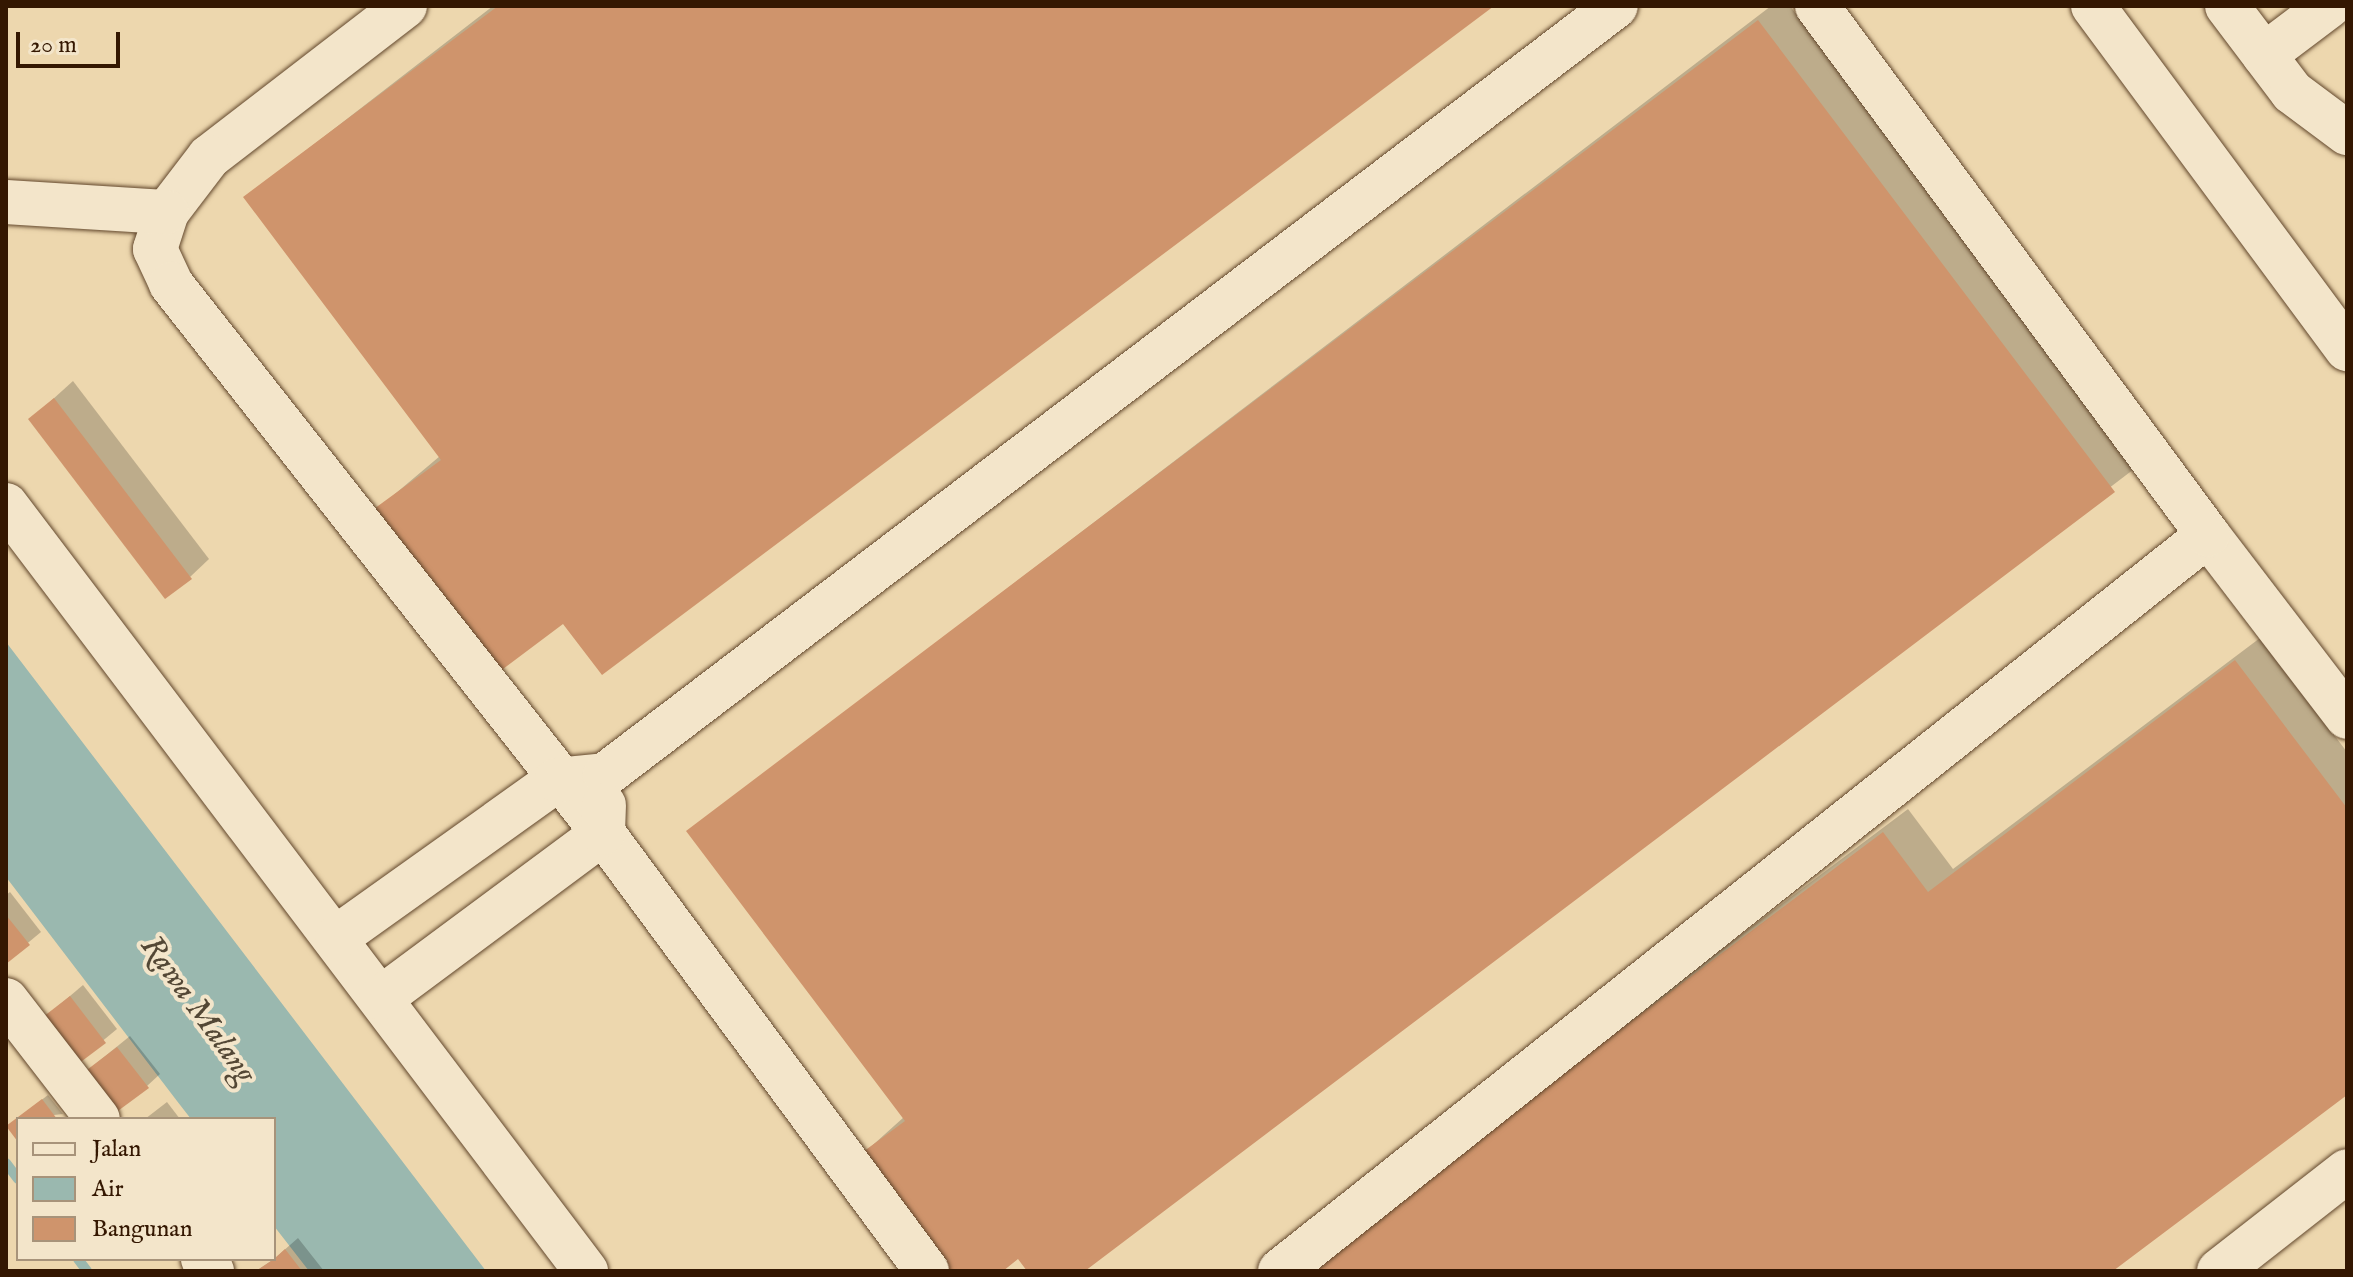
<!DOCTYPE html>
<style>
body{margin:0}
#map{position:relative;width:2353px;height:1277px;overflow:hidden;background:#edd7ae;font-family:"IM FELL English",serif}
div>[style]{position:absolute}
.water>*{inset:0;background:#9ab8af}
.shadow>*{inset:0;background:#0003}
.stream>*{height:10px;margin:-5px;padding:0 5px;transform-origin:5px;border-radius:5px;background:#9ab8af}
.building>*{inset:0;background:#cf946c}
.roads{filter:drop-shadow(0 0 2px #62472c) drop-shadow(0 0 2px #62472c)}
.minor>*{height:44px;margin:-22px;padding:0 22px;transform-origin:22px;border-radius:22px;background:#f3e5ca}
span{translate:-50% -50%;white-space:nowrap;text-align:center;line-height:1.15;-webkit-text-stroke:8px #f3e5ca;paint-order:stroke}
.water-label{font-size:32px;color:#534735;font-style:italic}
.frame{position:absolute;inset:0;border:8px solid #341701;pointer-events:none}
.legend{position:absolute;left:16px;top:1117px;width:260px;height:144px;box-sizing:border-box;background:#f3e5ca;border:2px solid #a7937a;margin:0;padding:10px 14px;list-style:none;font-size:24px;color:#341701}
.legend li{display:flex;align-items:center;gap:16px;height:40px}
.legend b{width:40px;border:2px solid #a7937a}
.scale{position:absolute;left:16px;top:32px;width:104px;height:36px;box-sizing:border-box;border:4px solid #341701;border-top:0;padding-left:10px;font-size:24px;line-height:28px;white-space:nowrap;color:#341701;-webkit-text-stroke:6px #f3e5ca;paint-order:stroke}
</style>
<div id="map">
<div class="water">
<i style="clip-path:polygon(6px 642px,486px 1271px,309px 1271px,274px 1226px,274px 1119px,191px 1119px,177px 1101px,6px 877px)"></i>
</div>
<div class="shadow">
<i style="clip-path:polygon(493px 6px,1491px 6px,564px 621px,370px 515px,440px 456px,246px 197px)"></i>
<i style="clip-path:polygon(1771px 6px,1790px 6px,2138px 466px,1082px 1271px,1030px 1271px,1019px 1256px,999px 1271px,855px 1161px,904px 1117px,688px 832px)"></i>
<i style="clip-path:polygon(73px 381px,209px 559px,190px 577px,31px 419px)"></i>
<i style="clip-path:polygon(2260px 638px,2347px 752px,2347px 1093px,2110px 1271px,1294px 1271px,1908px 809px,1953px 869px)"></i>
<i style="clip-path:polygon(10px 892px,41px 932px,6px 961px,6px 895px)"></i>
<i style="clip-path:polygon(83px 985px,117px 1029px,71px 1067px,37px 1024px)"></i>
<i style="clip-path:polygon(130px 1036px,160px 1074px,147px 1086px,77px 1079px)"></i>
<i style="clip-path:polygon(48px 1095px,63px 1114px,18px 1119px,18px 1139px,14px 1121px)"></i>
<i style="clip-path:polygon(167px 1102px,180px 1119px,145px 1119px)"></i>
<i style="clip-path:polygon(298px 1238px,324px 1271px,256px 1271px,274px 1259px)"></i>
</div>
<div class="stream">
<i style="left:6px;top:1163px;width:20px;rotate:53deg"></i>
<i style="left:78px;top:1259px;width:15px;rotate:53deg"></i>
</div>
<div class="building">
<i style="clip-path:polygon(498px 6px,1494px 6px,602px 675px,563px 624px,491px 678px,367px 514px,441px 460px,243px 197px)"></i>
<i style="clip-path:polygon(1758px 20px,2115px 492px,1085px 1271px,1027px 1271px,1018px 1259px,1003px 1271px,936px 1271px,852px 1160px,905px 1121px,686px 831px)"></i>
<i style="clip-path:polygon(54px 398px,192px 579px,165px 599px,28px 419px)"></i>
<i style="clip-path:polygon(2235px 660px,2347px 808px,2347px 1095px,2113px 1271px,1299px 1271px,1883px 832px,1928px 892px)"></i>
<i style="clip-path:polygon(6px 915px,30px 945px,6px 964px)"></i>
<i style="clip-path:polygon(70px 996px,106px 1043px,70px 1070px,34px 1024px)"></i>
<i style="clip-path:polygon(117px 1047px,149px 1088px,107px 1119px,75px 1079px)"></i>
<i style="clip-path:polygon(42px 1099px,57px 1119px,18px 1119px,18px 1142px,6px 1126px)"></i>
<i style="clip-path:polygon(285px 1249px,302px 1271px,256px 1271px,274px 1259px)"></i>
</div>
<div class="roads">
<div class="minor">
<i style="left:405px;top:6px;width:247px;rotate:142.4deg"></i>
<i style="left:209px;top:157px;width:69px;rotate:127.4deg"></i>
<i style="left:167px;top:212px;width:39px;rotate:108deg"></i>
<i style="left:155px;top:249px;width:38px;rotate:65deg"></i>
<i style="left:171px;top:284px;width:699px;rotate:51.8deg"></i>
<i style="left:603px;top:833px;width:545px;rotate:53.51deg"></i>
<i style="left:2093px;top:6px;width:427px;rotate:53.5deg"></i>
<i style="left:2227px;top:6px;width:108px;rotate:52.9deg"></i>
<i style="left:2292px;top:92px;width:69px;rotate:36.7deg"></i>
<i style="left:2264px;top:55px;width:81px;rotate:-37deg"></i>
<i style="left:6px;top:202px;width:161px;rotate:3.6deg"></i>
<i style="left:6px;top:505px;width:961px;rotate:52.87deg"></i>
<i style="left:2208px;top:535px;width:229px;rotate:52.6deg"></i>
<i style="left:337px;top:937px;width:270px;rotate:-35.5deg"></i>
<i style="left:557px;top:780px;width:48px;rotate:-5.9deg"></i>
<i style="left:605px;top:775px;width:1270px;rotate:-37.26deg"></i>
<i style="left:381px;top:998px;width:277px;rotate:-36.6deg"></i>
<i style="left:603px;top:833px;width:28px;rotate:-88deg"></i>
<i style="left:6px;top:1000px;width:150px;rotate:52.3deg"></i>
<i style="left:203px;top:1259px;width:15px;rotate:53deg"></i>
<i style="left:1280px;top:1271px;width:1184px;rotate:-38.42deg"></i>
<i style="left:2208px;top:535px;width:658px;rotate:-126.47deg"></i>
<i style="left:2219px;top:1271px;width:162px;rotate:-38deg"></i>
</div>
</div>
<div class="water-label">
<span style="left:197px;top:1010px;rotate:54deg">Rawa Malang</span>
</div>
<div class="frame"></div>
<ul class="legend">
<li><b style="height:10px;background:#f3e5ca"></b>Jalan</li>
<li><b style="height:22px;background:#9ab8af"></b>Air</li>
<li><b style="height:22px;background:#cf946c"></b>Bangunan</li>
</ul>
<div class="scale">20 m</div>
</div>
